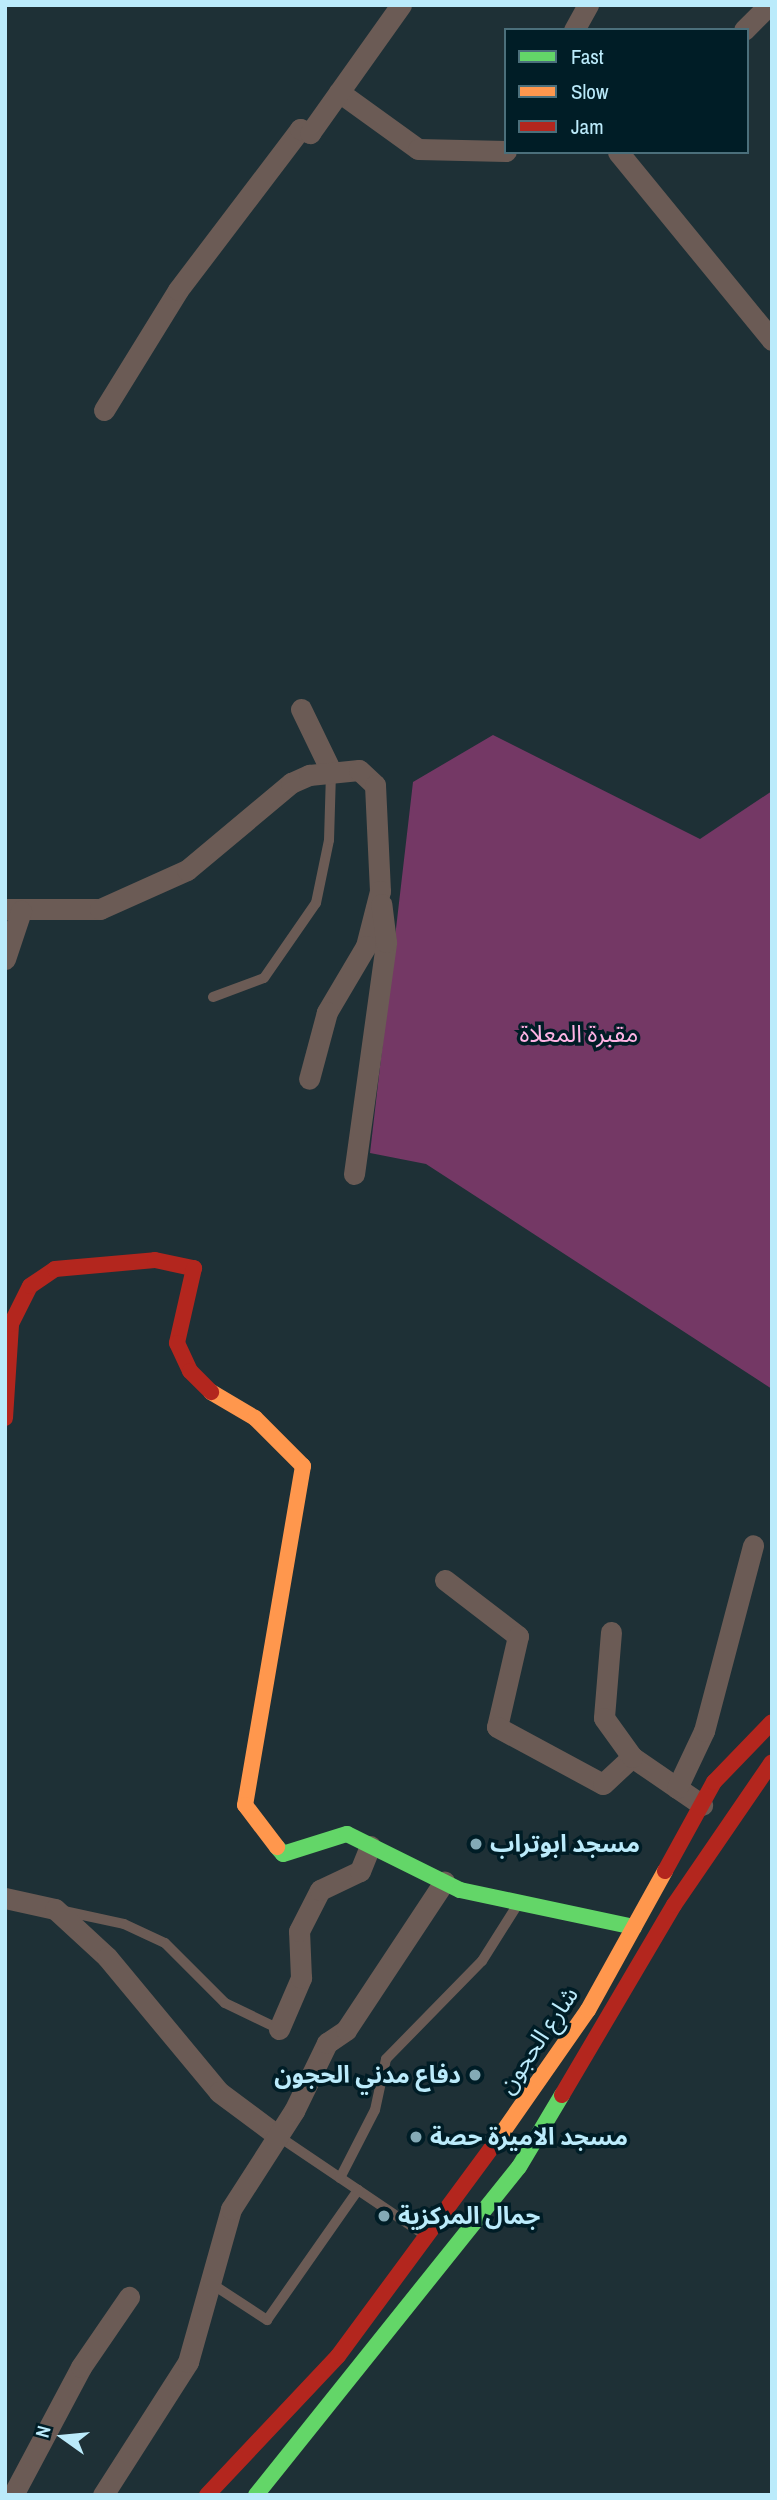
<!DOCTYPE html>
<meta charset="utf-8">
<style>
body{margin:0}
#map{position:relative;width:777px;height:2500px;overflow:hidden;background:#1e3036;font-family:"Archivo Narrow","Noto Sans Arabic",sans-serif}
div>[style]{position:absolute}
.green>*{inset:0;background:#743865}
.lane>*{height:10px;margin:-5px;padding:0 5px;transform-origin:5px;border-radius:5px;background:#6b5b55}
.street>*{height:21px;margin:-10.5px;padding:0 10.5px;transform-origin:10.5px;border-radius:10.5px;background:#6b5b55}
.fast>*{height:16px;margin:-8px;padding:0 8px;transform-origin:8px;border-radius:8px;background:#63d668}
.slow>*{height:16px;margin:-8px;padding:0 8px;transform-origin:8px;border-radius:8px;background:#ff974d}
.jam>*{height:16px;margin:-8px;padding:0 8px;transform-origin:8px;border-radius:8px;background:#b3261e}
.dots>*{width:19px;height:19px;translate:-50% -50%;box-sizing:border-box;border:4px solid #001d26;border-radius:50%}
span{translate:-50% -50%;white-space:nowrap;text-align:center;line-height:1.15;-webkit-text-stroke:7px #001d26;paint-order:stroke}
.park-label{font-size:24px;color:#feb3e4}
.poi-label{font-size:24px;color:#bbebfb;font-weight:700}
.left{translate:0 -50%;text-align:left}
.right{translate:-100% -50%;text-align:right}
.street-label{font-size:24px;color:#bbebfb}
.frame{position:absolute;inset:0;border:7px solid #bbebfb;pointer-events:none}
.legend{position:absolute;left:504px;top:28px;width:245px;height:126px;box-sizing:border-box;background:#001d26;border:2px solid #4b6f7b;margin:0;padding:9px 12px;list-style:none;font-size:21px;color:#bbebfb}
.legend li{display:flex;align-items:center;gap:14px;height:35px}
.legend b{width:35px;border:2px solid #4b6f7b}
.north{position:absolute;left:28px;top:2402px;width:70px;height:70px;-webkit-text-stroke:5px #001d26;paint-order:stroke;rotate:285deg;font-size:19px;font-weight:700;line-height:28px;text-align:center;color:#bbebfb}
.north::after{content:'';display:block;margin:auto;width:24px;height:32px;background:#bbebfb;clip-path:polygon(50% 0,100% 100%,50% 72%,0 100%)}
</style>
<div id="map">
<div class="green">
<i style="clip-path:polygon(493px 735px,700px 839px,772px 791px,772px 1389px,426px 1164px,370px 1153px,413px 782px)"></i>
</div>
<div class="lane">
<i style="left:213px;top:997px;width:54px;rotate:-20.4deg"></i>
<i style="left:264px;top:978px;width:91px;rotate:-55.3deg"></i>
<i style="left:316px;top:903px;width:64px;rotate:-78.3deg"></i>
<i style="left:329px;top:840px;width:69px;rotate:-88.3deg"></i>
<i style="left:64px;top:1911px;width:61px;rotate:12.2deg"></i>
<i style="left:124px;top:1924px;width:45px;rotate:24.9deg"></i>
<i style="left:165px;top:1943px;width:85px;rotate:45deg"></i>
<i style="left:225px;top:2003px;width:60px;rotate:25.7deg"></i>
<i style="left:278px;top:2136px;width:179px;rotate:34deg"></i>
<i style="left:340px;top:2178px;width:76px;rotate:-62.8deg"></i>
<i style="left:375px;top:2110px;width:52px;rotate:-77.8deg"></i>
<i style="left:386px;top:2059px;width:137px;rotate:-45.6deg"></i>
<i style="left:482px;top:1961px;width:67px;rotate:-57.7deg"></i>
<i style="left:212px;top:2284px;width:66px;rotate:33.2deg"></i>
<i style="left:267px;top:2320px;width:159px;rotate:-55deg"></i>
</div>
<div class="street">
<i style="left:574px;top:30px;width:29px;rotate:-61deg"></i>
<i style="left:744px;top:30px;width:35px;rotate:-45deg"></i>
<i style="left:339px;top:92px;width:97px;rotate:35.8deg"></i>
<i style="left:418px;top:149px;width:88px;rotate:1.3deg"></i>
<i style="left:618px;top:152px;width:243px;rotate:50.7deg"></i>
<i style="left:104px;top:410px;width:141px;rotate:-58.3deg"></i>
<i style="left:178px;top:290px;width:202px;rotate:-52.8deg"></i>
<i style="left:300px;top:129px;width:11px;rotate:22deg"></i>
<i style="left:310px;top:133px;width:157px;rotate:-54.6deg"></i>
<i style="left:301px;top:709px;width:69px;rotate:64.2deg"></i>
<i style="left:5px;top:909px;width:95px"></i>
<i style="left:100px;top:909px;width:95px;rotate:-24.1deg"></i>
<i style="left:187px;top:870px;width:136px;rotate:-39.9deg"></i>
<i style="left:291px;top:783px;width:20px;rotate:-24deg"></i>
<i style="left:309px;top:775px;width:50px;rotate:-5.7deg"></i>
<i style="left:359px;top:770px;width:22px;rotate:43deg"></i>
<i style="left:375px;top:785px;width:106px;rotate:87.3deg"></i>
<i style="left:380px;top:891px;width:57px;rotate:104.3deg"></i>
<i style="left:366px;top:946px;width:77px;rotate:120.6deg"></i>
<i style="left:327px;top:1012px;width:69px;rotate:105deg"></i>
<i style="left:5px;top:959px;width:51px;rotate:-71.6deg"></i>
<i style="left:354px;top:1174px;width:234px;rotate:-82.1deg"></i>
<i style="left:386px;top:942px;width:38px;rotate:-97deg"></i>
<i style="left:445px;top:1580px;width:92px;rotate:37.5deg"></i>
<i style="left:518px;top:1636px;width:93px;rotate:103deg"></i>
<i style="left:497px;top:1727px;width:120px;rotate:28.3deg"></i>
<i style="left:603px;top:1784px;width:40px;rotate:-43deg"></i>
<i style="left:632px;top:1757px;width:85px;rotate:34.4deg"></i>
<i style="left:611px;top:1632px;width:86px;rotate:94.7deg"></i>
<i style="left:604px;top:1718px;width:48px;rotate:54.3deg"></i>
<i style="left:677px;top:1788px;width:63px;rotate:-64.7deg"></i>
<i style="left:704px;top:1731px;width:192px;rotate:-75.2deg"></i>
<i style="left:5px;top:1898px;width:51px;rotate:12.4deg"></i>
<i style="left:55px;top:1909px;width:71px;rotate:42.7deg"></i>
<i style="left:107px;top:1957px;width:175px;rotate:50.3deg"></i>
<i style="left:219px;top:2092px;width:74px;rotate:36.7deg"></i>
<i style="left:279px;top:2029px;width:56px;rotate:-66.7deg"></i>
<i style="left:301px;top:1978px;width:47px;rotate:-92.4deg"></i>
<i style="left:299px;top:1931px;width:46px;rotate:-62.9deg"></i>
<i style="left:320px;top:1890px;width:44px;rotate:-25.4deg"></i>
<i style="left:360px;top:1871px;width:27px;rotate:-68deg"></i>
<i style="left:13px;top:2495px;width:145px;rotate:-62deg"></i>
<i style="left:81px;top:2367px;width:85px;rotate:-55.6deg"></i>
<i style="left:103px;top:2495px;width:158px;rotate:-57.4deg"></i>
<i style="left:188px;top:2362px;width:159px;rotate:-74.3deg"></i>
<i style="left:231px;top:2209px;width:117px;rotate:-57.3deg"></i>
<i style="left:294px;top:2111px;width:76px;rotate:-64.1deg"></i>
<i style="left:327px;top:2043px;width:23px;rotate:-34deg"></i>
<i style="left:346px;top:2030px;width:178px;rotate:-56.5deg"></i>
</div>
<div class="fast">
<i style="left:277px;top:1847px;width:9px;rotate:49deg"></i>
<i style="left:283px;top:1854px;width:67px;rotate:-17.4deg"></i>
<i style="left:347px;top:1834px;width:126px;rotate:26.4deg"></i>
<i style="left:460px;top:1890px;width:178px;rotate:12deg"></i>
<i style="left:256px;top:2495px;width:420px;rotate:-51.3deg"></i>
<i style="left:519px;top:2167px;width:84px;rotate:-59.2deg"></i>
</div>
<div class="slow">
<i style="left:211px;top:1392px;width:51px;rotate:30.6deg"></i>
<i style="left:255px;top:1418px;width:68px;rotate:45deg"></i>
<i style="left:303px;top:1466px;width:344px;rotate:99.7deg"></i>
<i style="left:245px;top:1805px;width:53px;rotate:52.7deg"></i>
<i style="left:493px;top:2146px;width:166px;rotate:-55.1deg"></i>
<i style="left:588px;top:2010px;width:159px;rotate:-61deg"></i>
</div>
<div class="jam">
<i style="left:5px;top:1418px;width:94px;rotate:-86.3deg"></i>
<i style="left:11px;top:1324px;width:42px;rotate:-63.4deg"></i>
<i style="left:30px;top:1286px;width:30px;rotate:-34deg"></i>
<i style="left:55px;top:1269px;width:100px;rotate:-5.1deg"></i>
<i style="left:155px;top:1260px;width:40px;rotate:12deg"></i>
<i style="left:194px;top:1268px;width:77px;rotate:102.8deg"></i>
<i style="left:177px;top:1343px;width:31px;rotate:65deg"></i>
<i style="left:190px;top:1371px;width:30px;rotate:45deg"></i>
<i style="left:665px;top:1871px;width:102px;rotate:-61.2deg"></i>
<i style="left:714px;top:1782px;width:83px;rotate:-46deg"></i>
<i style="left:562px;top:2095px;width:221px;rotate:-59.5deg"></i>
<i style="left:674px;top:1905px;width:173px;rotate:-55.6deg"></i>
<i style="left:207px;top:2495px;width:191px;rotate:-46.7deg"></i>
<i style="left:338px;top:2356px;width:261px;rotate:-53.6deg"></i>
</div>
<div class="dots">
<i style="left:476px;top:1844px;background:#84aab6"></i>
<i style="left:475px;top:2075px;background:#84aab6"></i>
<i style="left:416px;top:2137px;background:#84aab6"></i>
<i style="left:384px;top:2216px;background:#84aab6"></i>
</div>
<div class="park-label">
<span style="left:579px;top:1034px">مقبرة المعلاة</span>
</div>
<div class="poi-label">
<span class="left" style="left:490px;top:1844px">مسجد ابوتراب</span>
<span class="right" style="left:461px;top:2075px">دفاع مدني الحجون</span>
<span class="left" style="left:430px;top:2137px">مسجد الاميرة حصة</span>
<span class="left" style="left:398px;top:2216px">جمال المركزية</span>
</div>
<div class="street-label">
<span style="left:538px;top:2040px;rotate:-56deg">شارع الحجون</span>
</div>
<div class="frame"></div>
<ul class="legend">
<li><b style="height:9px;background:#63d668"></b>Fast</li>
<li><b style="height:9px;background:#ff974d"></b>Slow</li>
<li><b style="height:9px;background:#b3261e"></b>Jam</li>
</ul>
<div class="north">N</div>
</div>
